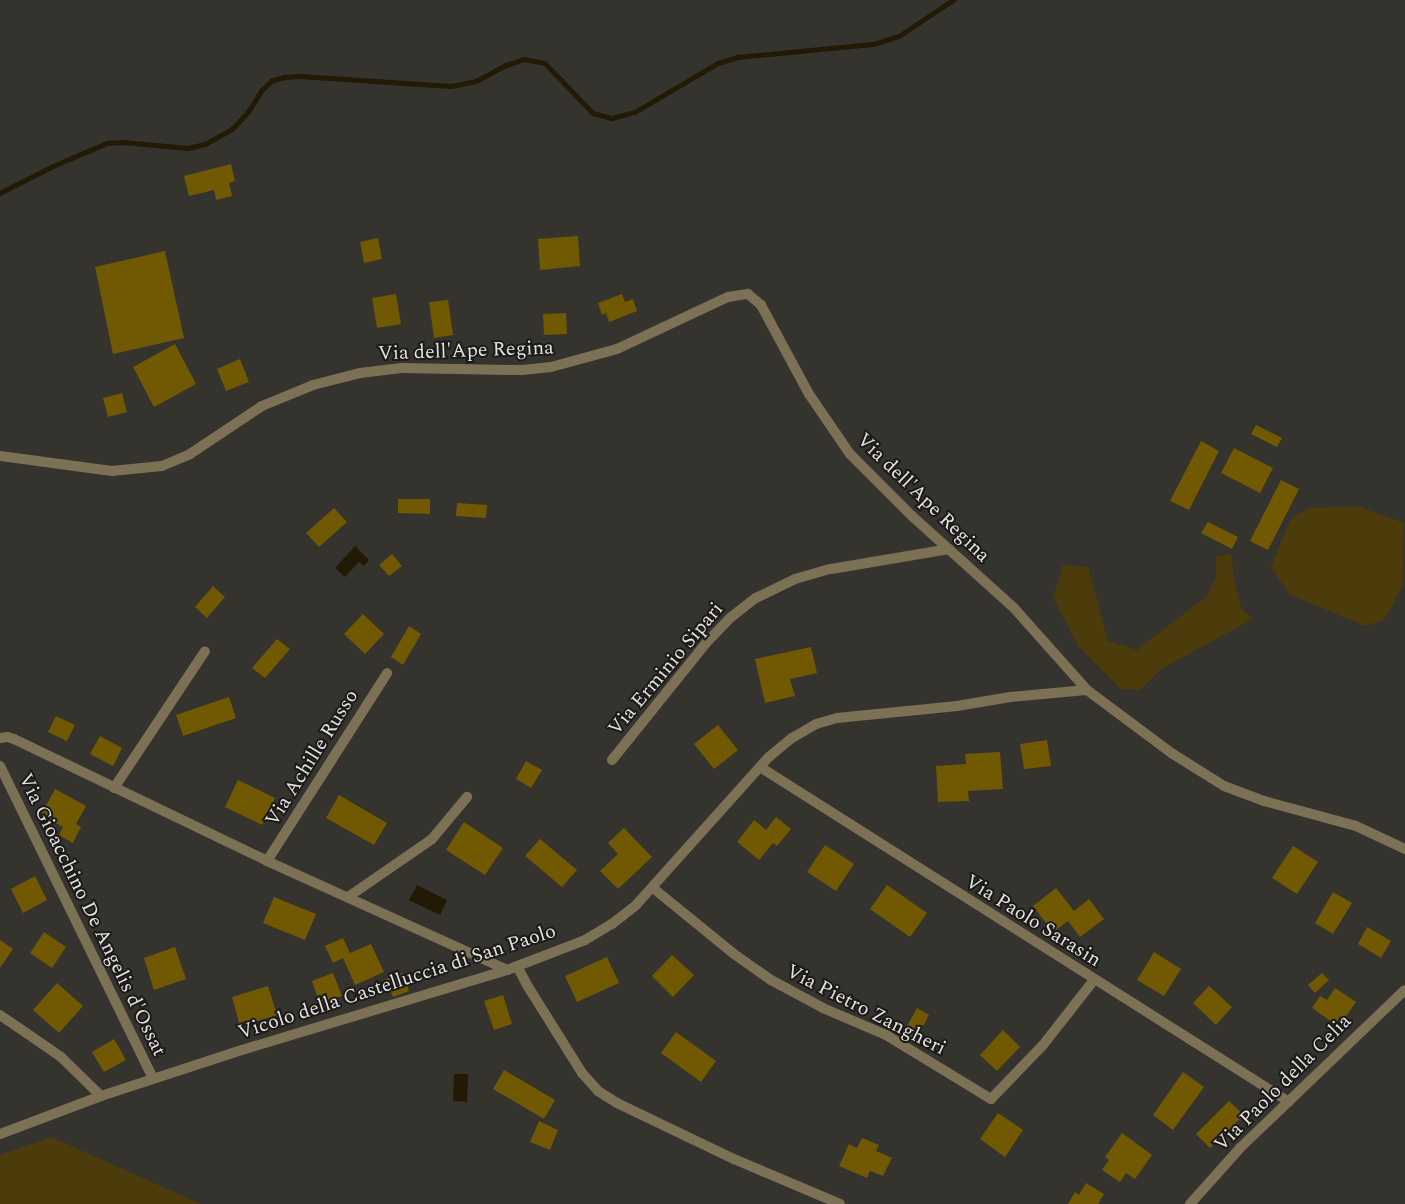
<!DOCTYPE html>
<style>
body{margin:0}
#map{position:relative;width:1405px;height:1204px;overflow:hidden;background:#34332e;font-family:Spectral,serif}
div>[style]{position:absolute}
.green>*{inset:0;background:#4c3c0b}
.water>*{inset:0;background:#221a04}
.stream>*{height:4.5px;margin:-2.25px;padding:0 2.25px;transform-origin:2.25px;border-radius:2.25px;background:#221a04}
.building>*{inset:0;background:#715903}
.street>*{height:10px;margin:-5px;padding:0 5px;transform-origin:5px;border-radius:5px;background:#7c7155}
span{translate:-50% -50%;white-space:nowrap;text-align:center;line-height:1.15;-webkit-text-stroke:4px #1b1a18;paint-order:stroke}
.street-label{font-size:20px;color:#e3e2df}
</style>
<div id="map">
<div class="green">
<i style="clip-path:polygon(1357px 506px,1404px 523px,1403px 584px,1384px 620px,1365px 626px,1289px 594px,1271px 567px,1291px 518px,1309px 508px)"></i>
<i style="clip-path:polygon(1231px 553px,1235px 583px,1241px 608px,1253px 619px,1161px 669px,1140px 690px,1121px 689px,1078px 646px,1053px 597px,1063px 565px,1088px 567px,1108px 641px,1137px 650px,1207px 596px,1216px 577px,1216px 557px)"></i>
<i style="clip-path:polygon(51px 1137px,201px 1204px,0 1204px,0 1155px)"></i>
</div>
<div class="water">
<i style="clip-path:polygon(355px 546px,369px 560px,364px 566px,359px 562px,345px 577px,335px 568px)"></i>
<i style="clip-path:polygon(417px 885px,447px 900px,440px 915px,409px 900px)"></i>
<i style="clip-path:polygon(454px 1074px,468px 1074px,467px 1102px,453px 1101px)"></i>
</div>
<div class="stream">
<i style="left:0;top:193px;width:59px;rotate:-27deg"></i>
<i style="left:53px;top:166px;width:59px;rotate:-23.1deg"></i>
<i style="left:107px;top:143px;width:15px;rotate:-4deg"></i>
<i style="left:122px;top:142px;width:66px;rotate:5.2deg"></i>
<i style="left:188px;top:148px;width:17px;rotate:-13deg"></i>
<i style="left:205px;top:144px;width:31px;rotate:-29deg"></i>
<i style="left:232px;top:129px;width:23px;rotate:-47deg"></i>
<i style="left:248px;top:112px;width:26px;rotate:-58deg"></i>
<i style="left:262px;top:90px;width:13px;rotate:-45deg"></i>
<i style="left:271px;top:81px;width:14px;rotate:-17deg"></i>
<i style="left:284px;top:77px;width:15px;rotate:-4deg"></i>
<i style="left:299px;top:76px;width:152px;rotate:3.8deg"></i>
<i style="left:451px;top:86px;width:25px;rotate:-11deg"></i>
<i style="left:476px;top:81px;width:34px;rotate:-28deg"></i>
<i style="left:506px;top:65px;width:19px;rotate:-18deg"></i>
<i style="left:524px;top:59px;width:21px;rotate:11deg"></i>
<i style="left:545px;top:63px;width:69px;rotate:46.2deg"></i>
<i style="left:593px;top:113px;width:20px;rotate:15deg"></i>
<i style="left:612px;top:118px;width:24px;rotate:-15deg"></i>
<i style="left:635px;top:112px;width:96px;rotate:-30.6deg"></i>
<i style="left:718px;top:63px;width:21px;rotate:-17deg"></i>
<i style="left:738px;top:57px;width:137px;rotate:-5.5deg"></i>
<i style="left:874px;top:44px;width:26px;rotate:-18deg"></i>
<i style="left:899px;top:36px;width:65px;rotate:-33.7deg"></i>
</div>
<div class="building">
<i style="clip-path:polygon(231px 164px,235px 181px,229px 183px,232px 196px,216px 200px,214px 190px,189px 196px,184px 176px)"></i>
<i style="clip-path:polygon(578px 236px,580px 266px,540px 270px,538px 239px)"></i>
<i style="clip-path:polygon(378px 238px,382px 259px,364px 263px,360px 242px)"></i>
<i style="clip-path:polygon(165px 251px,184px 338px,113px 354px,95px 267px)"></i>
<i style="clip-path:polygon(396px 294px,401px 324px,377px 328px,372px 298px)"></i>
<i style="clip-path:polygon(622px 294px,625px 302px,633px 299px,637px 311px,609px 322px,606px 313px,602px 315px,598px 303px)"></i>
<i style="clip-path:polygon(448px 300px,453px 335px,434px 338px,429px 302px)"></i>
<i style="clip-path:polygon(566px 313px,567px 334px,544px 335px,543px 314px)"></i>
<i style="clip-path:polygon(175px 344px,196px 384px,154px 407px,133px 367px)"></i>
<i style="clip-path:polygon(240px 359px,249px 382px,226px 391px,217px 369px)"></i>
<i style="clip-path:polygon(122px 393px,127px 412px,108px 417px,103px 398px)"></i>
<i style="clip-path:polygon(1256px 425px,1282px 438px,1277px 447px,1251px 434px)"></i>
<i style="clip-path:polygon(1201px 441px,1219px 451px,1189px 510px,1170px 501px)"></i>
<i style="clip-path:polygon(1234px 448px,1273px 468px,1260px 493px,1221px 473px)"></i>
<i style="clip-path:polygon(1281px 480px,1299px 489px,1268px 550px,1250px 541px)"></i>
<i style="clip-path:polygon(398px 499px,430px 499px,430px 514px,398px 513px)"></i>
<i style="clip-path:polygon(457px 503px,487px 505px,486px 518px,456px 516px)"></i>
<i style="clip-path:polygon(334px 508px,347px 522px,319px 547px,306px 533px)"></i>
<i style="clip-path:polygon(1208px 522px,1238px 537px,1232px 549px,1201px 533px)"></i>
<i style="clip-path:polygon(392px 554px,402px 566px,389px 576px,379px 565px)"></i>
<i style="clip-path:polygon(213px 586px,225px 597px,207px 618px,195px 607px)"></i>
<i style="clip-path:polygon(363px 614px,384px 634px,365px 654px,344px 634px)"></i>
<i style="clip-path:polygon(409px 626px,421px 634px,403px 665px,391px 657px)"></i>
<i style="clip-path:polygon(277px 639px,290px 649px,265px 678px,252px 668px)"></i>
<i style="clip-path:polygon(811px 647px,817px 673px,790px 679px,795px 696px,765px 703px,755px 659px)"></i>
<i style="clip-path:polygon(229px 697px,236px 718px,183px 736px,176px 715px)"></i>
<i style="clip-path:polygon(56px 716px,75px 725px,67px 741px,48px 732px)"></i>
<i style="clip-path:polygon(718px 725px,738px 750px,714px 769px,694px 744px)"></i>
<i style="clip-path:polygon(100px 736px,122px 748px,113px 766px,90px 754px)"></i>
<i style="clip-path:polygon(1047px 740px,1051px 766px,1024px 769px,1020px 744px)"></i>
<i style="clip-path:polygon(1000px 752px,1003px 789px,968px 791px,969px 801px,938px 802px,936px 766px,966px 764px,965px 754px)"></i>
<i style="clip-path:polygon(526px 761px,542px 770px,531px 788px,516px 779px)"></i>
<i style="clip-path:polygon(238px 780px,275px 798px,262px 825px,225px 807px)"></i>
<i style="clip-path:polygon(55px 789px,86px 806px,76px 824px,81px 827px,73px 843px,59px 835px,63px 827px,41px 815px)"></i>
<i style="clip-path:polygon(339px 795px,387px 823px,374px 845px,326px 818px)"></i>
<i style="clip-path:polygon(776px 817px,791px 829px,777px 846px,773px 843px,759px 860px,737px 842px,754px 820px,766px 830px)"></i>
<i style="clip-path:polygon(464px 822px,503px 848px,485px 875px,446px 850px)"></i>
<i style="clip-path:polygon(624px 828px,652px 857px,618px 889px,600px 871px,618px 854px,608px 843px)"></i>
<i style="clip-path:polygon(540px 839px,577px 870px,562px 887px,525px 856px)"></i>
<i style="clip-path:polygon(825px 845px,854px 864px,836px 891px,807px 872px)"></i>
<i style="clip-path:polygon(1293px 846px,1318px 862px,1297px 894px,1272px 878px)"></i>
<i style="clip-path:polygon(35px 876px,47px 900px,23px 913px,11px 889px)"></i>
<i style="clip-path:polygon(887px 885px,927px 913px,910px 937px,870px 909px)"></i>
<i style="clip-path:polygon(1056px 888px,1074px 911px,1089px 899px,1104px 919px,1080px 937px,1068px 921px,1053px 932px,1033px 906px)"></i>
<i style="clip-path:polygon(1333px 892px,1352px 903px,1333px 934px,1315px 923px)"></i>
<i style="clip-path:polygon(274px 897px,316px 914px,305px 940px,263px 923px)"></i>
<i style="clip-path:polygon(1367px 927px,1391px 941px,1381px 958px,1358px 944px)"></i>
<i style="clip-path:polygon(44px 932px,66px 947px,52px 968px,30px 953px)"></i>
<i style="clip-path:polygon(343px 938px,350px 953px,371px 944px,384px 972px,355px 985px,343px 958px,333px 963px,325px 946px)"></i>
<i style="clip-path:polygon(0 940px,13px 949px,0 968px)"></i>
<i style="clip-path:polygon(175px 947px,186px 979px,154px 990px,144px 958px)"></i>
<i style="clip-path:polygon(1154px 952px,1181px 969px,1164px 996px,1137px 980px)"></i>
<i style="clip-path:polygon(672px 955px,694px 975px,673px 997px,652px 976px)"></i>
<i style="clip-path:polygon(607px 957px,619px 983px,577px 1002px,565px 976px)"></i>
<i style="clip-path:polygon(333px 973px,342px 996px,320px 1004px,312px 981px)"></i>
<i style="clip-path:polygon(403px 973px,409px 991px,393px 997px,386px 979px)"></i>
<i style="clip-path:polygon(1322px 973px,1329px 980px,1315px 993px,1308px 985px)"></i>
<i style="clip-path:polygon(57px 983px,83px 1006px,59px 1033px,33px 1010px)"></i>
<i style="clip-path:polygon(268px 986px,277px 1015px,240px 1026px,232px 997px)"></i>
<i style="clip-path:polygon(1209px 986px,1232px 1007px,1216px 1025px,1193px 1003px)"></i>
<i style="clip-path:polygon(1335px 988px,1356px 1002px,1344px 1019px,1340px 1016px,1335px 1024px,1312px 1008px,1320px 996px,1327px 1000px)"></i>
<i style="clip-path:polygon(503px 995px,512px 1024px,494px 1030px,484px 1001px)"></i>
<i style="clip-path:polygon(917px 1008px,929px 1015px,915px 1042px,902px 1035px)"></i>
<i style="clip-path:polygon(1003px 1030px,1020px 1047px,997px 1071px,980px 1055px)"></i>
<i style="clip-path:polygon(676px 1032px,716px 1061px,701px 1082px,661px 1053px)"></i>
<i style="clip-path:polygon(114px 1039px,126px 1060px,104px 1072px,92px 1052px)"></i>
<i style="clip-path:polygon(504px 1070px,555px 1100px,544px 1119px,493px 1089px)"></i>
<i style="clip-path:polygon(1183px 1072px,1204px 1087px,1173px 1130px,1153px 1115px)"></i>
<i style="clip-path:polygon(1229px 1101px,1244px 1115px,1210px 1148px,1196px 1134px)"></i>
<i style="clip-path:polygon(998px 1113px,1023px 1130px,1005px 1157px,980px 1139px)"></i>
<i style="clip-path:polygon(539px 1121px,558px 1130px,550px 1150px,530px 1142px)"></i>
<i style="clip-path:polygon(1122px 1133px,1152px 1155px,1135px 1179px,1126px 1173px,1120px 1182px,1102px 1170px,1109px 1160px,1105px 1157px)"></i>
<i style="clip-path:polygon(862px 1138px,879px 1145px,876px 1151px,892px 1158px,883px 1176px,870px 1171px,867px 1178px,839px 1166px,849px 1144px,857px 1148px)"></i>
<i style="clip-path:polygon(1086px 1183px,1104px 1194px,1098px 1204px,1068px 1204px,1075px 1192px,1079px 1195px)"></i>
</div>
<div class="street">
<i style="left:0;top:456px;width:113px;rotate:7.6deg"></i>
<i style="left:112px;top:471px;width:50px;rotate:-5.7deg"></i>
<i style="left:162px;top:466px;width:30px;rotate:-23deg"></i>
<i style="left:190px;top:454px;width:87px;rotate:-33.7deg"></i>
<i style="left:262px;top:406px;width:55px;rotate:-22.4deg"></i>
<i style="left:313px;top:385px;width:49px;rotate:-14.3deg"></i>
<i style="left:360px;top:373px;width:42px;rotate:-6.8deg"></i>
<i style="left:402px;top:368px;width:120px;rotate:1deg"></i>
<i style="left:522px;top:370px;width:29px;rotate:-6deg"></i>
<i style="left:551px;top:367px;width:68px;rotate:-15.3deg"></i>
<i style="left:617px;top:349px;width:123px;rotate:-25.1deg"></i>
<i style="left:728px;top:297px;width:20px;rotate:-9deg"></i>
<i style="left:748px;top:294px;width:17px;rotate:40deg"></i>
<i style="left:761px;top:305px;width:101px;rotate:61.7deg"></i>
<i style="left:809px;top:394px;width:73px;rotate:55.7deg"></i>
<i style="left:850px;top:454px;width:88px;rotate:45deg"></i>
<i style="left:912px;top:516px;width:137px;rotate:42deg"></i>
<i style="left:1014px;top:608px;width:110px;rotate:48.3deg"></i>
<i style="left:1087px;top:690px;width:107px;rotate:36.7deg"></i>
<i style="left:1173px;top:754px;width:60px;rotate:32.1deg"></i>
<i style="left:1224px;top:786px;width:43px;rotate:20.6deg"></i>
<i style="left:1264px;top:801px;width:95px;rotate:15.2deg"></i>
<i style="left:1356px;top:826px;width:54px;rotate:25.1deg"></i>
<i style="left:0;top:738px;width:7px;rotate:-8deg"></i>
<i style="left:7px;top:737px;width:7px;rotate:16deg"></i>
<i style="left:14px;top:739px;width:281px;rotate:25.7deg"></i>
<i style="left:267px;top:861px;width:264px;rotate:24.4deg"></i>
<i style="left:612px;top:760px;width:150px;rotate:-51.2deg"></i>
<i style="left:706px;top:643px;width:35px;rotate:-46deg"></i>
<i style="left:730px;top:618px;width:33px;rotate:-38deg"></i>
<i style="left:756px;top:598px;width:43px;rotate:-26deg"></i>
<i style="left:795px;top:579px;width:37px;rotate:-16deg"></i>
<i style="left:831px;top:569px;width:120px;rotate:-9.6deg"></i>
<i style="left:0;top:766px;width:348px;rotate:63.9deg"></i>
<i style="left:760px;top:767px;width:626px;rotate:32.34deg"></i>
<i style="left:114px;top:788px;width:164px;rotate:-56.4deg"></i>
<i style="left:267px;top:861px;width:223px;rotate:-57.4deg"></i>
<i style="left:653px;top:888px;width:104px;rotate:39.2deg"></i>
<i style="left:734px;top:954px;width:45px;rotate:35.1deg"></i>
<i style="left:771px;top:980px;width:59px;rotate:28.3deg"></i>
<i style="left:823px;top:1008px;width:69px;rotate:23.2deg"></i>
<i style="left:886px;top:1035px;width:123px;rotate:31.4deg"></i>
<i style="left:991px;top:1099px;width:75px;rotate:-46.1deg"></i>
<i style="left:1043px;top:1045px;width:83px;rotate:-51.9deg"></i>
<i style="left:348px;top:897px;width:102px;rotate:-34.6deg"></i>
<i style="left:432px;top:839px;width:55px;rotate:-50.2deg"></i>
<i style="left:517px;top:966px;width:21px;rotate:62deg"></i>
<i style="left:527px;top:985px;width:104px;rotate:58deg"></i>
<i style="left:582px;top:1073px;width:24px;rotate:48deg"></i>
<i style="left:598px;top:1091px;width:22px;rotate:32deg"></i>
<i style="left:617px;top:1103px;width:130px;rotate:25.6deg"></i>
<i style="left:734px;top:1159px;width:115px;rotate:23deg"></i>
<i style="left:0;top:1015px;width:74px;rotate:34.5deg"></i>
<i style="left:61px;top:1057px;width:56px;rotate:44.3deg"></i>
<i style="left:0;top:1134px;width:108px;rotate:-20.6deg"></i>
<i style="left:101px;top:1096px;width:148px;rotate:-18.1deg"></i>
<i style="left:242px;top:1050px;width:277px;rotate:-16.8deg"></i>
<i style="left:507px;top:970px;width:84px;rotate:-21deg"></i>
<i style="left:585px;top:940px;width:31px;rotate:-31deg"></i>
<i style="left:612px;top:924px;width:31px;rotate:-38deg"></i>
<i style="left:636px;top:905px;width:199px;rotate:-48.1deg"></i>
<i style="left:769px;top:757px;width:30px;rotate:-40deg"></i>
<i style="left:792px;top:738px;width:28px;rotate:-30deg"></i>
<i style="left:816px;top:724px;width:22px;rotate:-16deg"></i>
<i style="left:837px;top:718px;width:121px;rotate:-5.7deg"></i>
<i style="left:957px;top:706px;width:54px;rotate:-9.6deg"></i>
<i style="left:1010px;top:697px;width:77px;rotate:-5.2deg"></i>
<i style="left:1190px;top:1204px;width:75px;rotate:-48.2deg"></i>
<i style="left:1240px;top:1148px;width:228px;rotate:-43.8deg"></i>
</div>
<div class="street-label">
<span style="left:466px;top:351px;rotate:-2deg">Via dell'Ape Regina</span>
<span style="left:923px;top:498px;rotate:44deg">Via dell'Ape Regina</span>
<span style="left:666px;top:669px;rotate:-50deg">Via Erminio Sipari</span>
<span style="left:312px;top:758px;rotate:-58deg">Via Achille Russo</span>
<span style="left:92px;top:915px;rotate:64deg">Via Gioacchino De Angelis d'Ossat</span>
<span style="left:1033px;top:921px;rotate:32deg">Via Paolo Sarasin</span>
<span style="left:397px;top:982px;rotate:-18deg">Vicolo della Castelluccia di San Paolo</span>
<span style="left:866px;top:1010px;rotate:27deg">Via Pietro Zangheri</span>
<span style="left:1283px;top:1083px;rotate:-45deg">Via Paolo della Celia</span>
</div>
</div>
